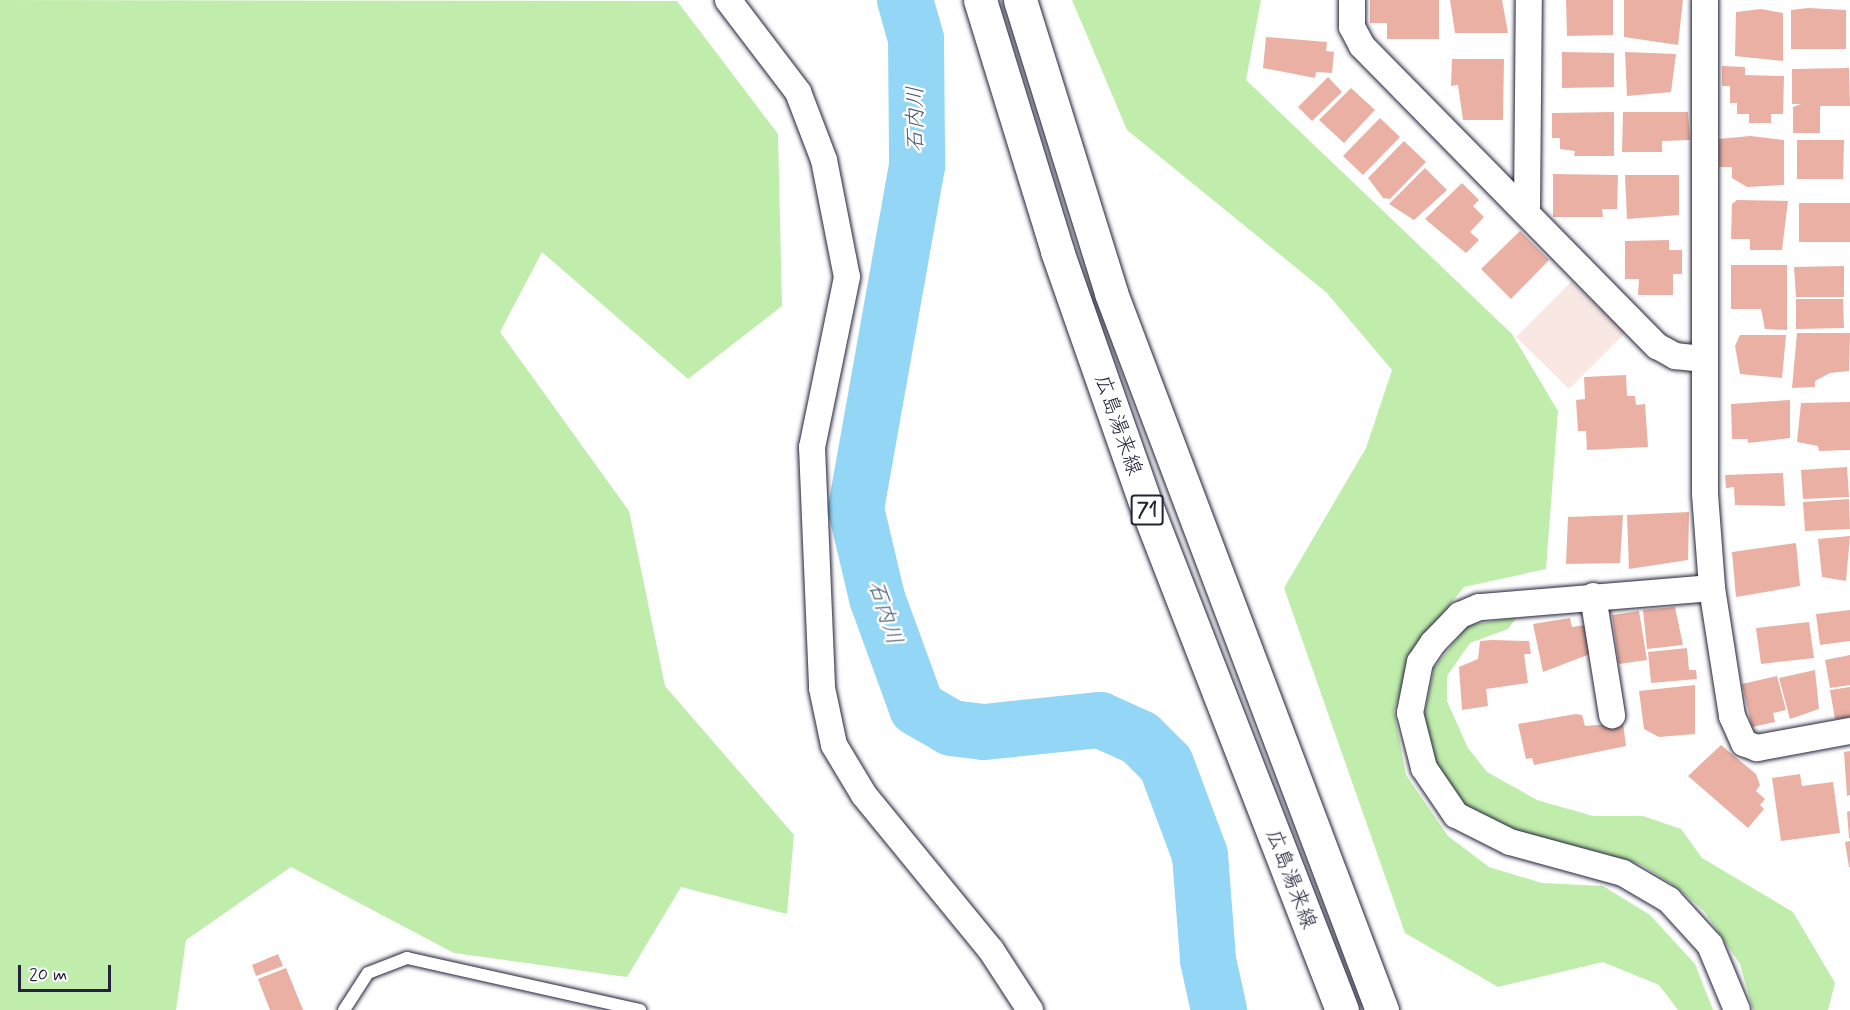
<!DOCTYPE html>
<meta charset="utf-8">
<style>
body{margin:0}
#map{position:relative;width:1850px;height:1010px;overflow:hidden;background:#fff;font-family:Mynerve,"Klee One",sans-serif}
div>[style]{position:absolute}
.built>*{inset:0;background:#f8e7e3}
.green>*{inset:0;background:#c0edab}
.river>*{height:56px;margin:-28px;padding:0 28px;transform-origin:28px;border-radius:28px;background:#93d6f5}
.building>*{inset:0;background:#e9b0a3}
.roads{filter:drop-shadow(0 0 2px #22223b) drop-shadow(0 0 2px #22223b)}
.service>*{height:12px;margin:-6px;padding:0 6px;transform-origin:6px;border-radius:6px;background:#fff}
.minor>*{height:26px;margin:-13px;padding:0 13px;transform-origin:13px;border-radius:13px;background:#fff}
.primary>*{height:33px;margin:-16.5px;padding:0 16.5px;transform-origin:16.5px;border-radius:16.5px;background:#fff}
span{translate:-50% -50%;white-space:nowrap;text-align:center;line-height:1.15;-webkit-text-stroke:5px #fff;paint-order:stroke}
.shield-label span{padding:2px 4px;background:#fff;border:2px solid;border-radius:4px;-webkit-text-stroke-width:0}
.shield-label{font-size:20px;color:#22223b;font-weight:700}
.street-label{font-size:21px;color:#22223b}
.water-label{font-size:22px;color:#445873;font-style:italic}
.scale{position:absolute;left:18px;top:965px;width:93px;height:27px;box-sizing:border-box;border:3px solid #22223b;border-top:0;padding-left:8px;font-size:18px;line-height:21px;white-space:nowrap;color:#22223b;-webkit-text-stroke:4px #fff;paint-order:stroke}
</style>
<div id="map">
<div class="built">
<i style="clip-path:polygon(1571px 282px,1626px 332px,1569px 389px,1516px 337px)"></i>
</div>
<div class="green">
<i style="clip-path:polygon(0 0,677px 1px,778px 134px,782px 306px,688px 379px,542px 252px,500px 332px,629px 511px,665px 686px,794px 835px,787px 914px,681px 887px,627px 977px,454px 953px,291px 867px,186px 940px,176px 1010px,0 1010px)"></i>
<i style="clip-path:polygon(1072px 0,1261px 0,1246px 80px,1512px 334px,1558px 411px,1546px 569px,1464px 587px,1416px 647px,1394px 711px,1406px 775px,1448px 836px,1489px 867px,1542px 883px,1603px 886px,1650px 915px,1695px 964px,1713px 1010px,1678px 1010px,1659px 985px,1603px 962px,1498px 987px,1405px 933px,1284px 588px,1366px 448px,1392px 370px,1326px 292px,1127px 130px)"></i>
<i style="clip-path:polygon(1516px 618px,1508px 629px,1470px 643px,1447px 676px,1447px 701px,1468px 748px,1487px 772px,1537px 800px,1593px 816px,1643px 816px,1681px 829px,1702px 858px,1793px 912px,1835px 983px,1828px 1010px,1753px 1010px,1740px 964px,1704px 911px,1675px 886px,1642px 865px,1596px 851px,1538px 846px,1463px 807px,1443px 785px,1422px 727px,1434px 668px,1468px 625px)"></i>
</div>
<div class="river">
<i style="left:905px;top:0;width:41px;rotate:74.2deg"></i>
<i style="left:916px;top:39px;width:127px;rotate:89.5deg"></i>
<i style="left:917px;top:166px;width:348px;rotate:100.1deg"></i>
<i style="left:856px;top:509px;width:91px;rotate:76.7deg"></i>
<i style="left:877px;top:598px;width:117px;rotate:70deg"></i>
<i style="left:917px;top:708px;width:39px;rotate:30deg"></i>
<i style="left:951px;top:728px;width:33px;rotate:7deg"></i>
<i style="left:984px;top:732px;width:117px;rotate:-5.9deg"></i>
<i style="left:1100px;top:720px;width:44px;rotate:24.2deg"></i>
<i style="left:1140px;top:738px;width:37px;rotate:45deg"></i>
<i style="left:1166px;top:764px;width:97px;rotate:69.5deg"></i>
<i style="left:1200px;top:855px;width:105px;rotate:85.6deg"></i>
<i style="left:1208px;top:960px;width:51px;rotate:77.6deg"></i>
</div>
<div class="building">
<i style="clip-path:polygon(1370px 0,1439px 0,1439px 39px,1387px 39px,1387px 23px,1370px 23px)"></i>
<i style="clip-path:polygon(1450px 0,1502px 0,1508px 33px,1455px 33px)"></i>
<i style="clip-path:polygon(1566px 0,1613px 0,1613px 35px,1567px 36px)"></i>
<i style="clip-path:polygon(1624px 0,1683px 0,1678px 45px,1624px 37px)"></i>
<i style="clip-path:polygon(1808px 8px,1846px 10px,1846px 49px,1791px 49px,1791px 10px)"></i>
<i style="clip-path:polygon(1761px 9px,1783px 13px,1783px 61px,1735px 56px,1736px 12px)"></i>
<i style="clip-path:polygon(1266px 37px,1327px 42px,1326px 51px,1334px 52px,1332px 73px,1316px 72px,1315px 78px,1263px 68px)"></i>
<i style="clip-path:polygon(1562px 52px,1614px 53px,1614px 87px,1562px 88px)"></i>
<i style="clip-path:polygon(1625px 52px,1676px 54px,1671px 92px,1627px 96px)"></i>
<i style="clip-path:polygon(1452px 59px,1504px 59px,1503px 120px,1463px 120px,1458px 85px,1451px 86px)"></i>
<i style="clip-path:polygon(1722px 66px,1745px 67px,1745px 75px,1784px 76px,1783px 114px,1771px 114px,1771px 123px,1749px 123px,1749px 114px,1737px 114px,1737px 103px,1730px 103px,1730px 86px,1722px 86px)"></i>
<i style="clip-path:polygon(1849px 68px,1850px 106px,1820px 106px,1820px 133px,1793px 133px,1793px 107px,1801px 104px,1792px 104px,1792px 69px)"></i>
<i style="clip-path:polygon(1328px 77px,1342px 92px,1312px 121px,1298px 107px)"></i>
<i style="clip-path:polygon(1351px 88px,1375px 110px,1344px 143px,1319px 120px)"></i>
<i style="clip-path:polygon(1614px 112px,1614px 156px,1574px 156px,1575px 151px,1560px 149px,1560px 138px,1552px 138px,1552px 113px)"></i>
<i style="clip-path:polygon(1623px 112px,1688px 112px,1690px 140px,1662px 141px,1662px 152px,1622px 152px)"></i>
<i style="clip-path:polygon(1380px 118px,1400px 137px,1363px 175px,1343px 156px)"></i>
<i style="clip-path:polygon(1750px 136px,1784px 140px,1784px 185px,1747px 187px,1732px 178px,1732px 167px,1719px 167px,1719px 139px)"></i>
<i style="clip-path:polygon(1797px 140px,1844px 140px,1843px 179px,1797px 179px)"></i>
<i style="clip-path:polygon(1404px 141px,1426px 162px,1390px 199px,1383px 198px,1368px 178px)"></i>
<i style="clip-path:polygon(1425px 168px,1447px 190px,1414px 220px,1389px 204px)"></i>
<i style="clip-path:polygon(1553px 174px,1618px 175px,1617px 209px,1602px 209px,1603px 217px,1553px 217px)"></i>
<i style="clip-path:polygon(1625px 175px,1679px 175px,1679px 215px,1627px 219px)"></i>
<i style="clip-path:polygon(1462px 183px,1479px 200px,1473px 206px,1484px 217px,1470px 232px,1479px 240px,1466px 253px,1425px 219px)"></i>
<i style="clip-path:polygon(1737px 200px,1788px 201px,1782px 250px,1750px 250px,1750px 239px,1731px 239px,1732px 204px)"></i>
<i style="clip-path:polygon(1799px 203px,1850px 203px,1850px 242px,1799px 242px)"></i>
<i style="clip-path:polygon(1520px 231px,1549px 260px,1511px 299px,1481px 269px)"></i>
<i style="clip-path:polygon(1669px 240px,1669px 250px,1682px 250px,1682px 274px,1673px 274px,1673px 295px,1638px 295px,1639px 279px,1625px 279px,1625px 241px)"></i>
<i style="clip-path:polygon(1731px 265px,1787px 265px,1787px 330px,1765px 329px,1761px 309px,1731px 309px)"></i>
<i style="clip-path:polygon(1844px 266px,1844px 297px,1796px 297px,1794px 267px)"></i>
<i style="clip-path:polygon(1796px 299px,1843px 299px,1844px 328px,1796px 329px)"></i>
<i style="clip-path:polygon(1797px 333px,1850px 333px,1849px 371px,1830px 373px,1815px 381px,1815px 387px,1792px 388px)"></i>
<i style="clip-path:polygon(1740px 335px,1786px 335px,1782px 378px,1740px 374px,1735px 346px)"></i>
<i style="clip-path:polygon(1626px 375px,1627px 396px,1635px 396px,1636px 405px,1645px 404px,1648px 447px,1587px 450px,1586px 431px,1578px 431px,1576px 400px,1585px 399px,1584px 377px)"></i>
<i style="clip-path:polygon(1790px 400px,1790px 438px,1748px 443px,1748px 439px,1732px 439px,1731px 404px)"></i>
<i style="clip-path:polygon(1850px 402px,1850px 450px,1819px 451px,1818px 446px,1797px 442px,1801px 403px)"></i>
<i style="clip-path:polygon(1847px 467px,1849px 497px,1803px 499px,1801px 470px)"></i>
<i style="clip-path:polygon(1783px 473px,1785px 506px,1735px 505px,1734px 487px,1726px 488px,1725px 475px)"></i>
<i style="clip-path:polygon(1849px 499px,1850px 529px,1805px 531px,1803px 502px)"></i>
<i style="clip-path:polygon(1689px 512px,1688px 560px,1629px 569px,1627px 515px)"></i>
<i style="clip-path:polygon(1623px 515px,1620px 563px,1566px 564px,1568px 517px)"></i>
<i style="clip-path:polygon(1850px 536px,1846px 581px,1822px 577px,1818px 539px)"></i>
<i style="clip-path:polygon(1796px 543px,1800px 586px,1736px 597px,1732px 552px)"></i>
<i style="clip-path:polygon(1675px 607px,1683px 645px,1647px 649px,1643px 610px)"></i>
<i style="clip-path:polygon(1850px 610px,1850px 641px,1820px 645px,1816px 614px)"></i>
<i style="clip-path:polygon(1639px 611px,1647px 660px,1619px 664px,1612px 615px)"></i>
<i style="clip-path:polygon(1570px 618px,1572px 627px,1585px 625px,1590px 654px,1543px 672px,1533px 624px)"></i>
<i style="clip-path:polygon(1809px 622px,1814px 658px,1761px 664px,1756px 628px)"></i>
<i style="clip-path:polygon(1492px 640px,1529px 641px,1531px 654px,1524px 654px,1528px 683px,1486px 689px,1488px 706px,1462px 710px,1459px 667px,1478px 659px,1480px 641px)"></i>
<i style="clip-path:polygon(1687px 648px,1689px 670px,1696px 670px,1697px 679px,1651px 683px,1648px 652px)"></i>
<i style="clip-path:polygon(1850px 655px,1850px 685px,1830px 688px,1825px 660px)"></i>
<i style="clip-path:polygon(1815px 670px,1819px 709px,1790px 719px,1779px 678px)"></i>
<i style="clip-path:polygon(1777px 676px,1786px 710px,1773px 713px,1775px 722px,1752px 727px,1742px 684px)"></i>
<i style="clip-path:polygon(1695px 685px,1695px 734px,1659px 737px,1644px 729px,1639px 691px)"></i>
<i style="clip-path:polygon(1850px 687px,1850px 717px,1835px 719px,1830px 690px)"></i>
<i style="clip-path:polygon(1576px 714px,1582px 715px,1585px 726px,1623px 723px,1626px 746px,1534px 765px,1532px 758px,1526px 759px,1518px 724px)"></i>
<i style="clip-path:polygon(1721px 745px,1756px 774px,1760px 785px,1756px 791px,1765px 799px,1760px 805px,1764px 809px,1748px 828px,1688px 776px)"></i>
<i style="clip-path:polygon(1850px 751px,1850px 795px,1847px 796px,1844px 752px)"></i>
<i style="clip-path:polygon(1800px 774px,1802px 786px,1833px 782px,1840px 833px,1781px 841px,1772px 778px)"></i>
<i style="clip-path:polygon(1850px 811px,1850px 838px,1849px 838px,1847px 812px)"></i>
<i style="clip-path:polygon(1850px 841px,1850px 867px,1849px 867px,1845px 842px)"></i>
<i style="clip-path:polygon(278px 954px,283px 966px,256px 976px,252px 965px)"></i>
<i style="clip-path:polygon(286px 968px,303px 1010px,270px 1010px,258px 979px)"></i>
</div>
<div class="roads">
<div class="service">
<i style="left:344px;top:1010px;width:44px;rotate:-57deg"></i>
<i style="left:368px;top:973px;width:42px;rotate:-21deg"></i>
<i style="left:407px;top:958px;width:239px;rotate:12.6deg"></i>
</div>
<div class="minor">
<i style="left:728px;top:0;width:116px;rotate:52.7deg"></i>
<i style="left:798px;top:92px;width:73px;rotate:69.1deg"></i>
<i style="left:824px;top:160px;width:119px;rotate:78.9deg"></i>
<i style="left:847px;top:277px;width:174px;rotate:101.6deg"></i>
<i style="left:812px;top:447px;width:241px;rotate:87.6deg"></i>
<i style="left:822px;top:688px;width:58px;rotate:78.1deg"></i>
<i style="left:834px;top:745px;width:58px;rotate:59deg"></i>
<i style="left:864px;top:795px;width:200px;rotate:50.7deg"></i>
<i style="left:991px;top:950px;width:72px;rotate:57deg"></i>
<i style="left:1352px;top:0;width:27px;rotate:90deg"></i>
<i style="left:1352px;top:27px;width:21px;rotate:62deg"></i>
<i style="left:1362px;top:46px;width:421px;rotate:45.5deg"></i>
<i style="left:1657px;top:346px;width:21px;rotate:29deg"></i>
<i style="left:1675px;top:356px;width:27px;rotate:6deg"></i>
<i style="left:1705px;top:0;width:494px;rotate:90deg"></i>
<i style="left:1705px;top:494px;width:94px;rotate:85.7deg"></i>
<i style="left:1712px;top:588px;width:130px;rotate:81.1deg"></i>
<i style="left:1732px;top:716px;width:30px;rotate:66deg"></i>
<i style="left:1744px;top:743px;width:14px;rotate:21deg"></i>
<i style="left:1757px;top:748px;width:95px;rotate:-10.4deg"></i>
<i style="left:1527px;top:210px;width:210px;rotate:-89.5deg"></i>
<i style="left:1712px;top:588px;width:234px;rotate:175.3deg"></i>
<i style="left:1479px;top:607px;width:21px;rotate:157deg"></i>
<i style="left:1460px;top:615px;width:39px;rotate:134deg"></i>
<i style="left:1433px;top:643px;width:23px;rotate:124deg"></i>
<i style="left:1420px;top:662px;width:52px;rotate:101.1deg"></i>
<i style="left:1410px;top:713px;width:57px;rotate:75.7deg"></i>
<i style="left:1424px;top:768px;width:57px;rotate:55.8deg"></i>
<i style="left:1456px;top:815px;width:60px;rotate:26.6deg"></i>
<i style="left:1510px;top:842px;width:117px;rotate:15.3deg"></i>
<i style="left:1623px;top:873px;width:53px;rotate:30.4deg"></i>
<i style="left:1669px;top:900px;width:61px;rotate:47.7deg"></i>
<i style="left:1710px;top:945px;width:70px;rotate:67.4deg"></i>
<i style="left:1593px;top:596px;width:121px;rotate:80.9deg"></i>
</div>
<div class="primary">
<i style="left:980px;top:0;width:263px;rotate:72.9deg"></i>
<i style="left:1057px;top:251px;width:278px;rotate:70.7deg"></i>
<i style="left:1149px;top:513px;width:533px;rotate:68.78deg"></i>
<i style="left:1020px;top:0;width:307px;rotate:72.7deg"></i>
<i style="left:1111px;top:293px;width:767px;rotate:69.3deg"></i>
</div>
</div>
<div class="shield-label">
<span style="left:1147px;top:510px">71</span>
</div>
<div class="street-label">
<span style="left:1118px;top:425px;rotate:71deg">広島湯来線</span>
<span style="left:1291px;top:879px;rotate:69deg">広島湯来線</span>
</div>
<div class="water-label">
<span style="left:917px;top:119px;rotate:-90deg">石内川</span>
<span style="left:884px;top:613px;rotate:72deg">石内川</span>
</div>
<div class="scale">20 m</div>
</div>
